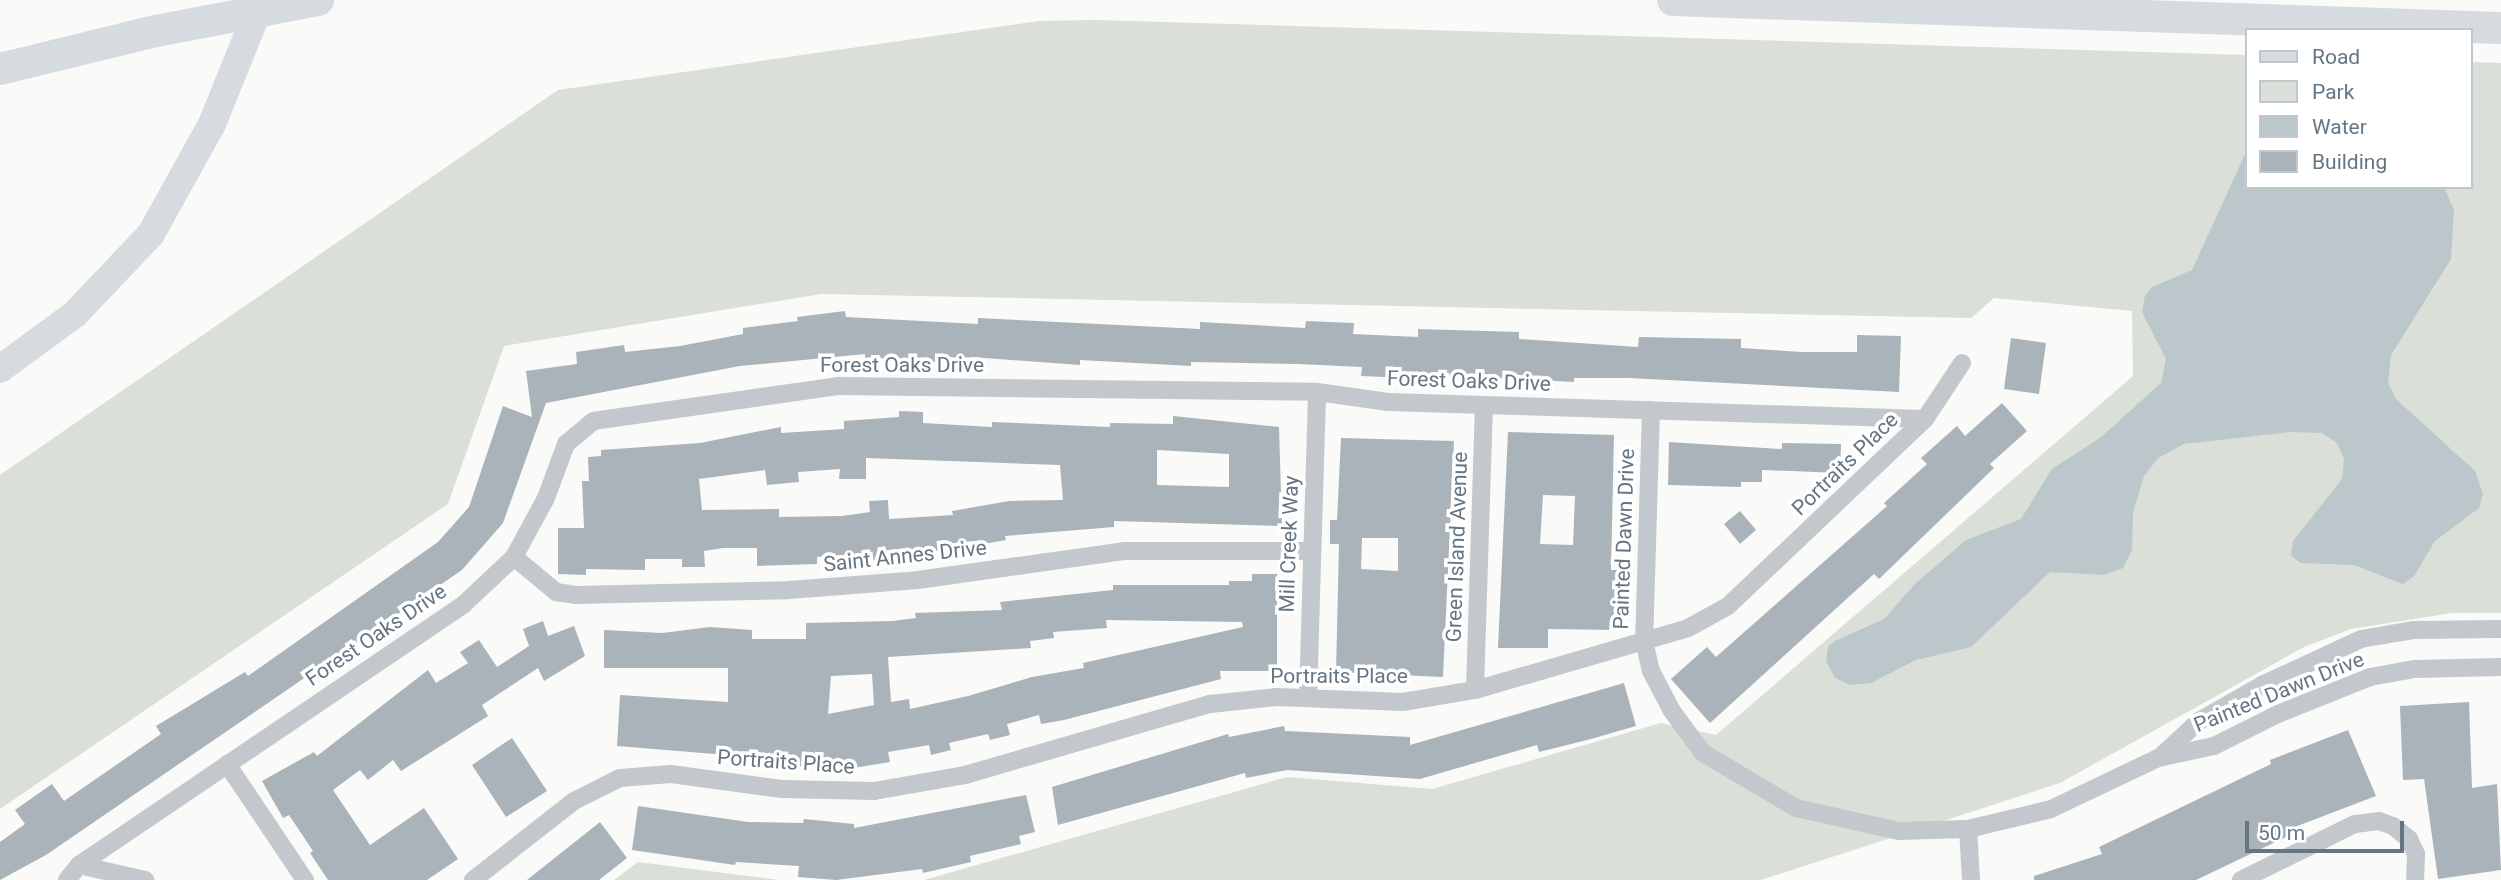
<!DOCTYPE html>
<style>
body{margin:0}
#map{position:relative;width:2501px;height:880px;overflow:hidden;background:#fafaf8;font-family:Roboto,sans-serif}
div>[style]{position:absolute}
.green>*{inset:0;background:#dadfd7}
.water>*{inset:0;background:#bbc7cb}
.building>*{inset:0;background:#aab3b9}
.street>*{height:18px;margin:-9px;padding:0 9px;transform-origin:9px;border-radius:9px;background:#c3c8cc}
.primary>*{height:28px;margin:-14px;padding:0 14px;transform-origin:14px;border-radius:14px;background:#d6dbdf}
.highway>*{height:32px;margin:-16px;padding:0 16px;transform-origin:16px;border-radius:16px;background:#d6dbdf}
span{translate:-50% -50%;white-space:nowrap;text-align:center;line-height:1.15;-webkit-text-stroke:7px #fff;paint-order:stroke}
.street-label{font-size:21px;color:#657683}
.legend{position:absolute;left:2245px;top:28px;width:228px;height:161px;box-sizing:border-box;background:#fff;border:2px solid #c1c8cd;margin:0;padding:9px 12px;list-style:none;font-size:21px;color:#657683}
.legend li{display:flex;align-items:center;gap:14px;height:35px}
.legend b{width:35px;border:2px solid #c1c8cd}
.scale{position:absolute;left:2245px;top:821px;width:159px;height:32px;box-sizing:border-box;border:4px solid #657683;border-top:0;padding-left:9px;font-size:21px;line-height:24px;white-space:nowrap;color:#657683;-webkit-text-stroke:5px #fff;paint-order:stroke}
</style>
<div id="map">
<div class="green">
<i style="clip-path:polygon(1096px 20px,2247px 55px,2247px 187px,2471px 187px,2471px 62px,2501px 63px,2501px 613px,2452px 613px,2351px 629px,2304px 647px,2060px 783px,1761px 880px,924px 880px,1287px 777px,1432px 789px,1661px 723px,1716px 735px,2133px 376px,2132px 311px,1994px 298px,1971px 318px,821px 294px,504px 346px,448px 504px,0 809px,0 475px,558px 90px,1039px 21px)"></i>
<i style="clip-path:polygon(638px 862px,780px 880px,614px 880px)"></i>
</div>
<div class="water">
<i style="clip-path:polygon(2247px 150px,2247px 187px,2444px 187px,2454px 210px,2451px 259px,2391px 355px,2388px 383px,2396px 399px,2475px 471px,2483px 494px,2479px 508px,2435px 541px,2414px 576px,2403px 584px,2354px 565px,2301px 563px,2291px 556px,2293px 541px,2342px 479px,2344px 459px,2337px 443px,2322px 433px,2290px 432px,2184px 444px,2158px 458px,2144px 476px,2133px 513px,2132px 550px,2123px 568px,2104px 575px,2050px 572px,1971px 647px,1916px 660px,1871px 683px,1850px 685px,1835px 678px,1826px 661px,1828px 647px,1835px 641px,1884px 619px,1915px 584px,1966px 540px,2021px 519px,2052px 469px,2100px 438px,2161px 383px,2166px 359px,2142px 312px,2145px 295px,2152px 287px,2192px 270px)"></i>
</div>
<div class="building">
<i style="clip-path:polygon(845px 311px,846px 317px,978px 324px,978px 318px,1200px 329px,1200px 322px,1305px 328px,1306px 321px,1354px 323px,1353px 334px,1418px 337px,1418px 329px,1519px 332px,1519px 339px,1638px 347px,1639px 337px,1741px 339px,1741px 348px,1802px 352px,1857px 352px,1857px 335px,1901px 336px,1899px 392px,1629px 378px,1574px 378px,1574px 382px,1409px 373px,1409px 378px,1361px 376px,1362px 367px,1298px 364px,1191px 362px,1191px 366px,1080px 360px,1080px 365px,971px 357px,971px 364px,865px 358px,865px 354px,740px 366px,546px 403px,503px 523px,462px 570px,46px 855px,0 880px,0 842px,25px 824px,15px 810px,52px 784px,64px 801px,161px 734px,156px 726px,245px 672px,248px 676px,438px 542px,469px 507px,503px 406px,532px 417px,526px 371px,577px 364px,576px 352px,624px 345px,625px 352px,680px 346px,743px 334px,743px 328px,798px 321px,797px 317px)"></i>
<i style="clip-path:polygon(2011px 338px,2046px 343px,2039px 394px,2004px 389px)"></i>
<i style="clip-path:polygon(2002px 403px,2027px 431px,1990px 464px,1994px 468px,1879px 579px,1874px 574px,1710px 723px,1671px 679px,1707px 647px,1716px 657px,1887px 506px,1884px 503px,1927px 464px,1921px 458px,1957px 426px,1965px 436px)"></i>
<i style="clip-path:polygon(evenodd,899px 411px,923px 412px,923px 423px,992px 427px,992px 422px,1110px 427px,1110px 423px,1173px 424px,1173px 416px,1279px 427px,1282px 526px,1114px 521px,1114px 527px,1005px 536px,1006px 540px,950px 550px,892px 554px,892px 558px,871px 560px,871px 553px,817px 557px,817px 564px,757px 566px,757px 548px,723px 548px,704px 551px,705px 567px,682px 567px,682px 559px,645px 559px,645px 570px,586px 569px,586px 575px,558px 574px,558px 528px,584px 528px,582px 481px,589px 481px,588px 457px,601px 456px,601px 450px,700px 443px,781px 427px,781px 433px,844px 429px,844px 421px,899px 417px,899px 411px,1157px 450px,1229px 454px,1229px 487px,1157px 485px,1157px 450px,899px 411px,866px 458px,1060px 465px,1063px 500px,1009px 501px,952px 511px,953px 515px,889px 519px,888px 500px,869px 501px,870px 512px,842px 516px,779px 517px,779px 509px,702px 510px,699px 479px,765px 470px,767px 485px,799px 482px,798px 472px,840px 469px,839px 479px,866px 479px,866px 458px)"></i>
<i style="clip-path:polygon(evenodd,1508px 432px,1614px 435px,1611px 570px,1617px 570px,1616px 630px,1548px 629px,1548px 648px,1498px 648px,1508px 432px,1543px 495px,1575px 496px,1573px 545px,1540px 544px,1543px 495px)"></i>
<i style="clip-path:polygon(evenodd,1341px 438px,1454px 441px,1443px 677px,1336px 672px,1339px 544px,1330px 544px,1330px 520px,1337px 520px,1341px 438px,1362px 538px,1398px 538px,1398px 571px,1361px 569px,1362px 538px)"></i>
<i style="clip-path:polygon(1669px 442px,1782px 449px,1782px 443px,1841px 444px,1840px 473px,1762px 470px,1762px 482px,1741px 482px,1741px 487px,1668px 485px)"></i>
<i style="clip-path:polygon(1740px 511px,1756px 530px,1740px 544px,1724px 524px)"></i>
<i style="clip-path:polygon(evenodd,1252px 574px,1277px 574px,1277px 671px,1220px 671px,1221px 679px,1064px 720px,1041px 724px,1039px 715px,1007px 724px,1010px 735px,990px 740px,988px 734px,949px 743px,951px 750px,931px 755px,929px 745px,888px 752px,890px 762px,853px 768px,788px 766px,788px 760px,617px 746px,620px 695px,728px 702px,728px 668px,604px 668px,604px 630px,662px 633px,710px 627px,752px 630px,752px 639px,806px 639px,806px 623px,893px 621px,916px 618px,915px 613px,1002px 610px,1000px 602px,1113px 590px,1113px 585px,1229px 585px,1229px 581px,1252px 581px,1252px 574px,1106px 620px,1242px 622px,1243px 627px,1083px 663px,1084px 668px,1032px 677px,968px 696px,910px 709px,909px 699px,891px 702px,888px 657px,1031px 648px,1030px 641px,1054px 638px,1053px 632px,1107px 628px,1106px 620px,1252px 574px,872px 674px,874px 705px,828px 714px,831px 676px,872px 674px)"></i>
<i style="clip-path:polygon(543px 621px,548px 636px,574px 626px,585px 656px,544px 681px,538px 668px,482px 705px,488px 716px,401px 771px,393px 760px,368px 780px,360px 770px,333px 790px,370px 845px,424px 808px,458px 859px,427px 880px,328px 880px,310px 853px,313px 851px,289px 815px,283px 818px,262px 781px,314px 752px,317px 756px,428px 670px,436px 683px,468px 663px,460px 652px,479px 640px,497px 667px,529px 646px,523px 629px)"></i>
<i style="clip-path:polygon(1624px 683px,1636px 726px,1591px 739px,1539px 752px,1537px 745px,1420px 779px,1287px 770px,1246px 778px,1245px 773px,1058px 825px,1052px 787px,1228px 734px,1229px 737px,1284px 726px,1285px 731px,1410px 737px,1410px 745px)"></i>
<i style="clip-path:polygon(2469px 702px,2472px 788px,2497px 784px,2501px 870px,2438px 879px,2424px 779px,2403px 780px,2400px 706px)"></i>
<i style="clip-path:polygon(2348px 730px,2376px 796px,2292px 828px,2294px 833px,2196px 880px,2034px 880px,2034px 876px,2102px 854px,2099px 847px,2271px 764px,2270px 760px)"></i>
<i style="clip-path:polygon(512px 738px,547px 791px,506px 817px,472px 765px)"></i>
<i style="clip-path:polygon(1026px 795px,1035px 832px,1019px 836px,1021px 844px,970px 856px,971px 862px,923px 873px,922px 869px,836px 880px,798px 877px,799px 866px,736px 862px,735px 865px,632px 850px,638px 806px,748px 822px,803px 823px,804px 819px,854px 824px,854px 828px)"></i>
<i style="clip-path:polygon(600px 822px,627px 858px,599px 880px,527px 880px)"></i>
</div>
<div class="street">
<i style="left:1651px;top:410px;width:231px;rotate:91.7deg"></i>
<i style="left:1644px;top:641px;width:31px;rotate:77deg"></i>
<i style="left:1651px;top:671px;width:45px;rotate:62.3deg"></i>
<i style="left:1672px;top:711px;width:52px;rotate:53.6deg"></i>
<i style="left:1703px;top:753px;width:108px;rotate:30.6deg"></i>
<i style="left:1796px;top:808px;width:106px;rotate:12.6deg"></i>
<i style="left:1899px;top:831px;width:69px;rotate:-1.7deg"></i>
<i style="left:1968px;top:829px;width:85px;rotate:-13.5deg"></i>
<i style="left:2051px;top:809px;width:119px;rotate:-25.5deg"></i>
<i style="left:2158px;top:758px;width:57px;rotate:-12.1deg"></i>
<i style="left:2214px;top:746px;width:72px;rotate:-26.6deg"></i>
<i style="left:2278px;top:714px;width:99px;rotate:-21.9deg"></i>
<i style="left:2370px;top:677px;width:46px;rotate:-10.1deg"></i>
<i style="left:2415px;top:669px;width:86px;rotate:-1.3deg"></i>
<i style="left:514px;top:557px;width:55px;rotate:39.8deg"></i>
<i style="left:556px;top:592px;width:19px;rotate:9deg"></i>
<i style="left:575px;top:595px;width:214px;rotate:-1.3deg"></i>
<i style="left:789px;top:590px;width:129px;rotate:-4.4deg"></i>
<i style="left:918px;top:580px;width:208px;rotate:-8deg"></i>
<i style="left:1124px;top:551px;width:188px"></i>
<i style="left:1475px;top:690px;width:285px;rotate:-88.2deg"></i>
<i style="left:1308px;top:698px;width:306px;rotate:-88.3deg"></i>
<i style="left:2161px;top:756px;width:52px;rotate:-42.6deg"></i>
<i style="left:2199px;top:721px;width:73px;rotate:-29.7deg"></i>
<i style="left:2262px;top:685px;width:109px;rotate:-24.9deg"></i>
<i style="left:2361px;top:639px;width:54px;rotate:-9.6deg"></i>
<i style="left:2414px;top:630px;width:87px;rotate:-0.7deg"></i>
<i style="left:227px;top:764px;width:140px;rotate:56.1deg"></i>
<i style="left:1968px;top:829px;width:51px;rotate:86.6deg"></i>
<i style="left:79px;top:865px;width:68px;rotate:12.8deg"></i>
<i style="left:67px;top:880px;width:19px;rotate:-51deg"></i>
<i style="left:79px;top:865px;width:465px;rotate:-34.1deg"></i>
<i style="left:464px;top:604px;width:69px;rotate:-43.2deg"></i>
<i style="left:514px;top:557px;width:67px;rotate:-61.5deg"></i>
<i style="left:546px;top:498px;width:58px;rotate:-69.7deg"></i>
<i style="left:566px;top:444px;width:35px;rotate:-40deg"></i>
<i style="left:593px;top:421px;width:247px;rotate:-8.1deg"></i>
<i style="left:838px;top:386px;width:479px;rotate:0.7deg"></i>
<i style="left:1317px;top:392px;width:72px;rotate:8deg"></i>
<i style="left:1388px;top:402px;width:537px;rotate:1.81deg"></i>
<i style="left:473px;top:880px;width:128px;rotate:-38deg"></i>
<i style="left:574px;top:801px;width:51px;rotate:-26.6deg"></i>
<i style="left:620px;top:778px;width:51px;rotate:-4.5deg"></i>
<i style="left:671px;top:774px;width:112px;rotate:7.7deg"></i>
<i style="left:782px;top:789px;width:92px;rotate:1.2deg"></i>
<i style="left:874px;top:791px;width:92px;rotate:-10deg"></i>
<i style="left:965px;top:775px;width:255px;rotate:-16.2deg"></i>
<i style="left:1210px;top:704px;width:67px;rotate:-6deg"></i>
<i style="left:1277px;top:697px;width:126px;rotate:2.3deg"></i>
<i style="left:1403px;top:702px;width:73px;rotate:-9.5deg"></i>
<i style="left:1475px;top:690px;width:222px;rotate:-16.2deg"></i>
<i style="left:1688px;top:628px;width:46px;rotate:-28.8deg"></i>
<i style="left:1728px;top:606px;width:272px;rotate:-43.5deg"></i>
<i style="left:1925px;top:419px;width:67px;rotate:-56.5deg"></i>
<i style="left:2241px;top:880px;width:127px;rotate:-26.2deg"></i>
<i style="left:2355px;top:824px;width:24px;rotate:-7deg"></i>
<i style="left:2379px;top:821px;width:15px;rotate:20deg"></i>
<i style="left:2393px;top:826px;width:21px;rotate:39deg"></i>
<i style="left:2409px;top:839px;width:17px;rotate:65deg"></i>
<i style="left:2416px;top:854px;width:26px;rotate:92deg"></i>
</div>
<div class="primary">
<i style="left:0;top:369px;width:93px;rotate:-36.3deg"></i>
<i style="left:75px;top:314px;width:110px;rotate:-46.5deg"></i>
<i style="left:151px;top:234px;width:126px;rotate:-61deg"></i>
<i style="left:212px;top:124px;width:134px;rotate:-68deg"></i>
</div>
<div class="highway">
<i style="left:1673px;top:0;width:828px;rotate:1.94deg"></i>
<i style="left:0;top:69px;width:161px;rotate:-13.7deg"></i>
<i style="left:156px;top:31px;width:165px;rotate:-10.8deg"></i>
</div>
<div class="street-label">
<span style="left:902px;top:365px">Forest Oaks Drive</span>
<span style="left:1469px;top:381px;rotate:2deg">Forest Oaks Drive</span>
<span style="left:1845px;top:464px;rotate:-44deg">Portraits Place</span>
<span style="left:1624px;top:539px;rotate:-88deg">Painted Dawn Drive</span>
<span style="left:1289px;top:544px;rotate:-88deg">Mill Creek Way</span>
<span style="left:1457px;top:547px;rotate:-88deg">Green Island Avenue</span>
<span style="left:905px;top:556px;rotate:-6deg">Saint Annes Drive</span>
<span style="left:376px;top:635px;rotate:-34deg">Forest Oaks Drive</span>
<span style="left:1339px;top:676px">Portraits Place</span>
<span style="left:2279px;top:692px;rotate:-22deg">Painted Dawn Drive</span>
<span style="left:786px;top:762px;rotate:4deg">Portraits Place</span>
</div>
<ul class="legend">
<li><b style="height:9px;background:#d6dbdf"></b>Road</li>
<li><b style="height:19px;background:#dadfd7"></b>Park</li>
<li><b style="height:19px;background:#bbc7cb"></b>Water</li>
<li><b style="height:19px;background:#aab3b9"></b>Building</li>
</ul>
<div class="scale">50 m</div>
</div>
